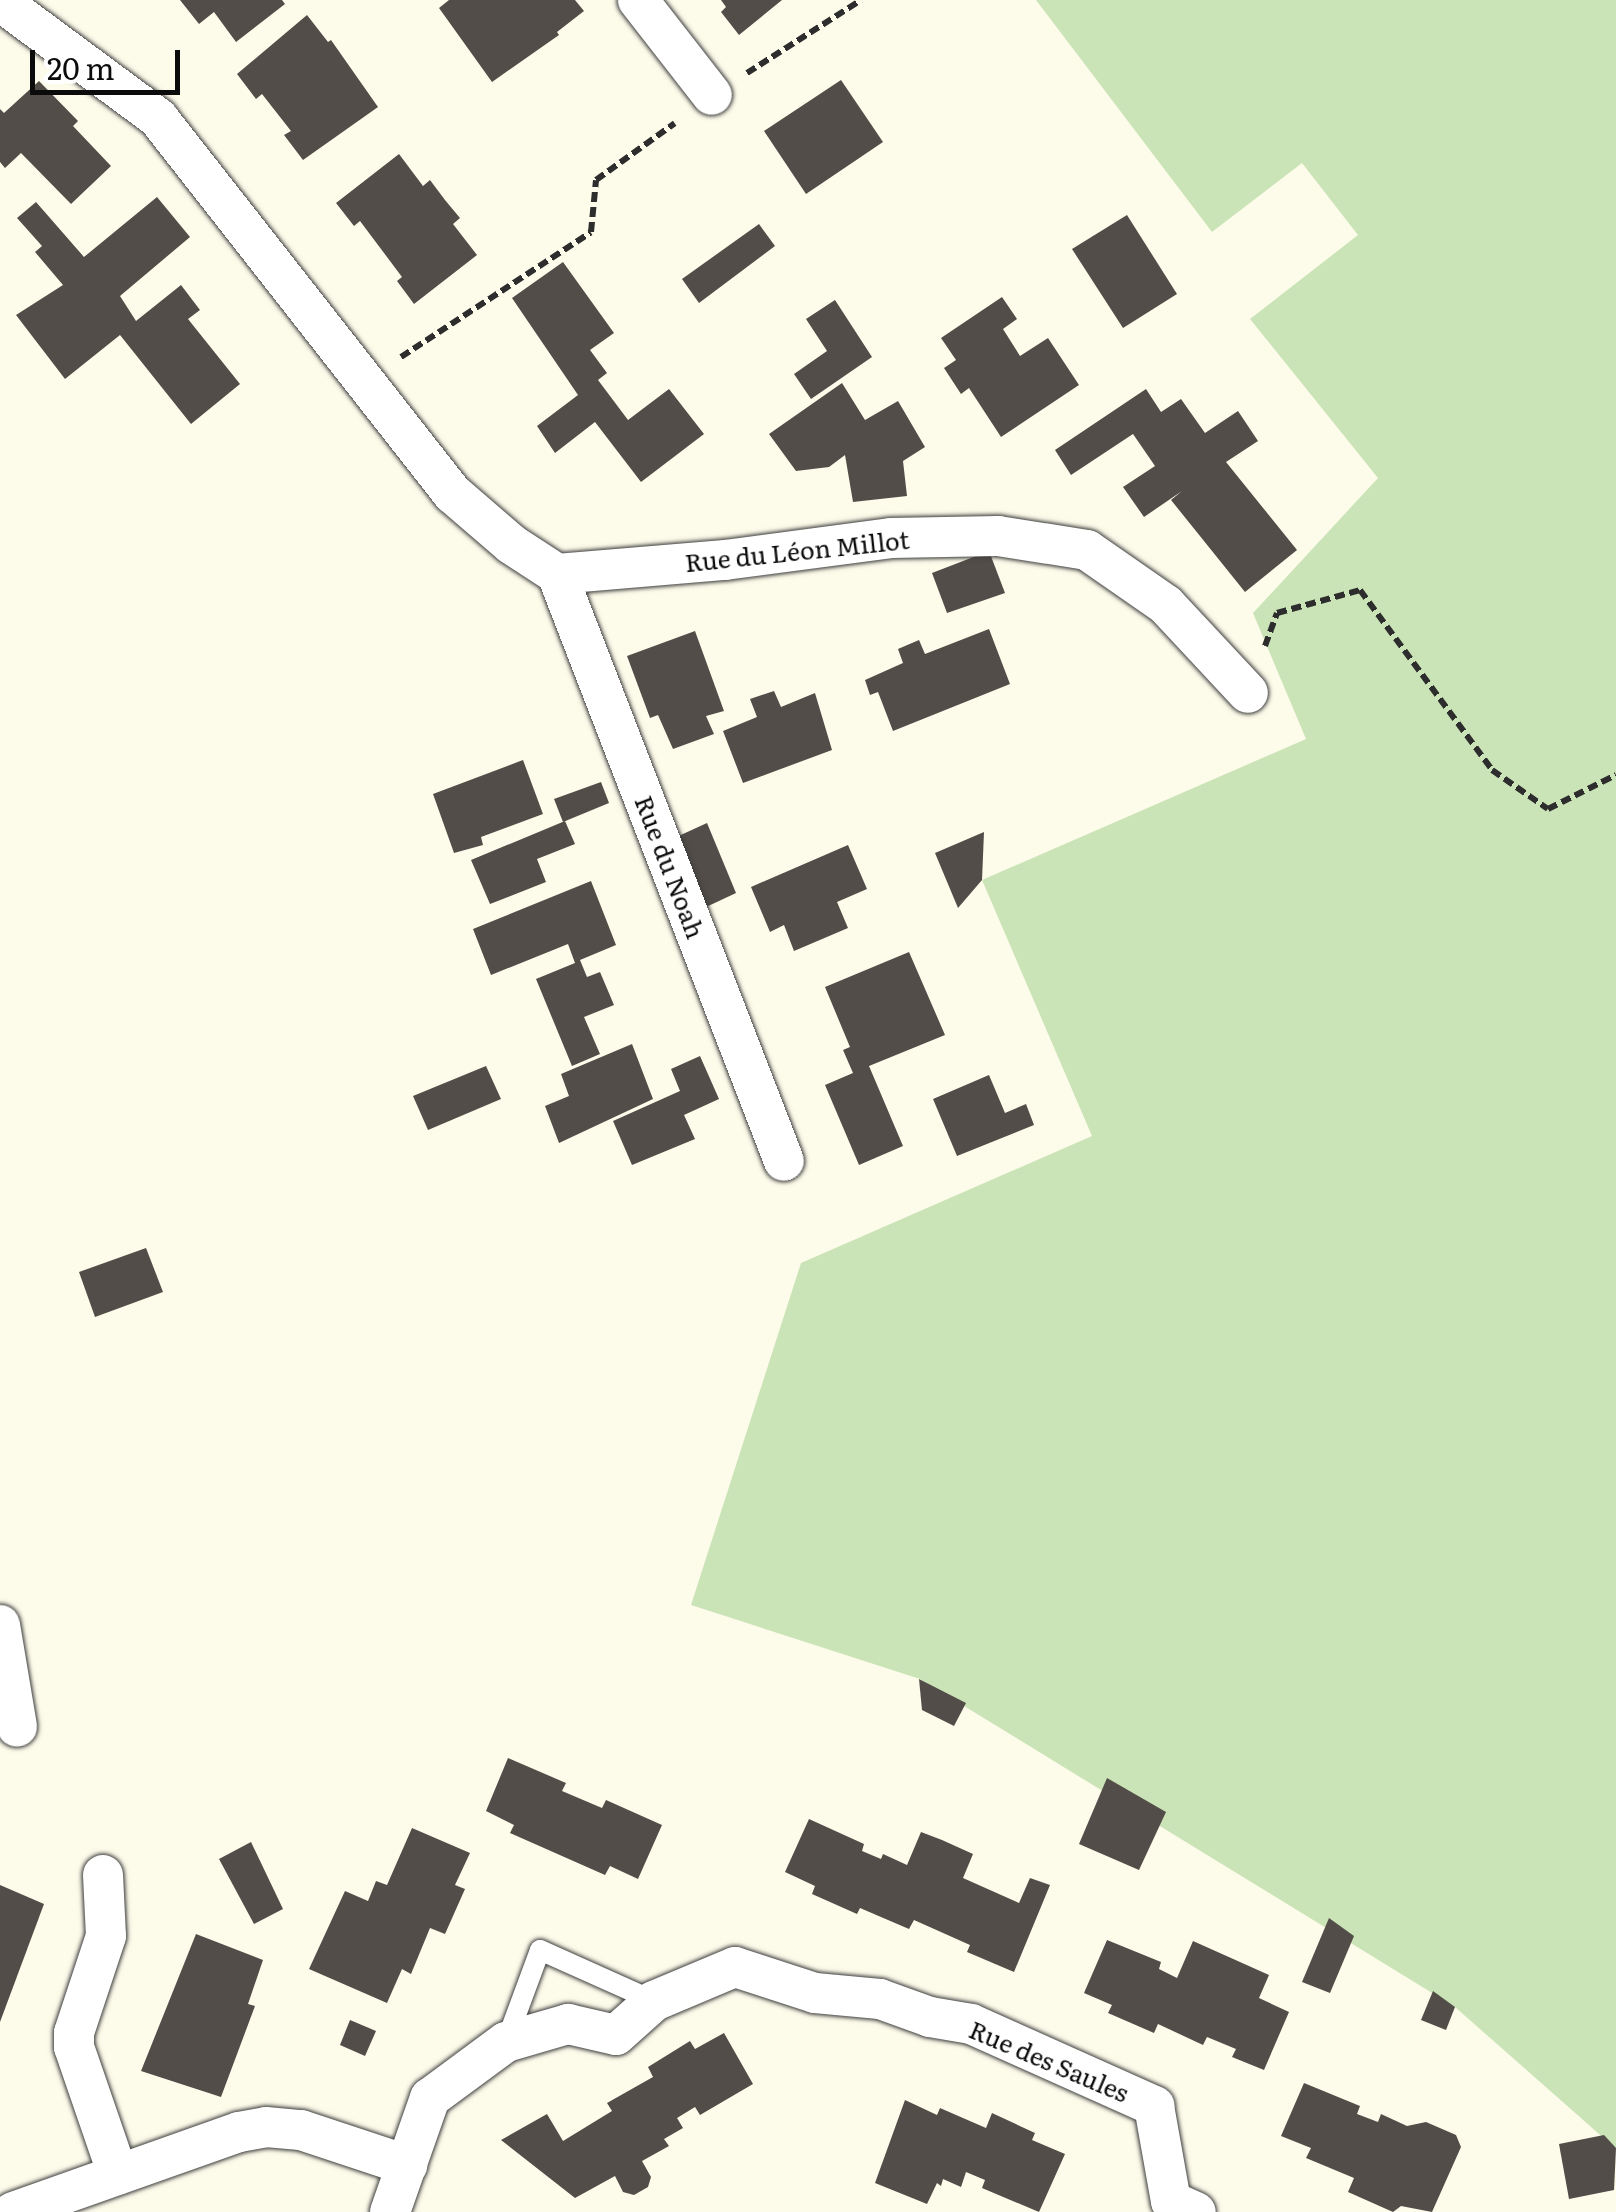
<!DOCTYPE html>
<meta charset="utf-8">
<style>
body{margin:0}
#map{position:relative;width:1616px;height:2212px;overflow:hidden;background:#fdfbea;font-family:Literata,serif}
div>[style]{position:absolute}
.green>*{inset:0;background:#cbe4b7}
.building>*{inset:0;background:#524d48}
.path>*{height:6px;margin-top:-3px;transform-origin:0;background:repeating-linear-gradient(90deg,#2d2d2d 0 10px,transparent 0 15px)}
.roads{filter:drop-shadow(0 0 2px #3e3e3e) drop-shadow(0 0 2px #3e3e3e)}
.lane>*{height:20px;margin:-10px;padding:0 10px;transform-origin:10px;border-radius:10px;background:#fff}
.street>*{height:40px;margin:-20px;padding:0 20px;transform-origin:20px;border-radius:20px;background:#fff}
span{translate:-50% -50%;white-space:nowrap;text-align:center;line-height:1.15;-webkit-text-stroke:10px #fff;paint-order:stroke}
.street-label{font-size:25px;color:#0b0b0b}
.scale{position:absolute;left:30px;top:50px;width:150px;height:45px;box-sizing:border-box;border:5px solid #0b0b0b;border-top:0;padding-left:12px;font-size:30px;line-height:35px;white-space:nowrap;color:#0b0b0b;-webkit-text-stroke:8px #fff;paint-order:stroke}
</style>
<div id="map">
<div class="green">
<i style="clip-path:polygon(1036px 0,1616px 0,1616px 2149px,1455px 2007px,920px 1679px,691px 1605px,801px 1263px,1092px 1136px,982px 880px,1306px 739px,1253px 613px,1378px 478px,1250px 319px,1358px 235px,1302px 163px,1212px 232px)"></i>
</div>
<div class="building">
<i style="clip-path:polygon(180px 0,282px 0,285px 4px,236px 42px,214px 12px,199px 24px)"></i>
<i style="clip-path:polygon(449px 0,575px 0,584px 11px,557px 32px,559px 35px,492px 82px,439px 8px)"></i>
<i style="clip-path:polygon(721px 0,782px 0,739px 35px,721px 12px,726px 7px)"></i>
<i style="clip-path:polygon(307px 15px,328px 42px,331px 40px,378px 107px,303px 160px,284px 135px,291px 131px,262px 94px,256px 99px,237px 74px)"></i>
<i style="clip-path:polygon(841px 80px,883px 142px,806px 194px,764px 131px)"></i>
<i style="clip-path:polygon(39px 81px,78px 121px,73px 126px,111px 166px,71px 204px,21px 153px,5px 168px,0 162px,0 109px,4px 113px)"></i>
<i style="clip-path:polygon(399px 154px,423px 186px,430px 180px,445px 200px,460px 218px,453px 224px,477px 255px,414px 304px,397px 281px,402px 277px,360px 221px,354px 226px,336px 203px)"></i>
<i style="clip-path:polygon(157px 197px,190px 237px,120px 296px,136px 321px,181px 285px,200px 310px,188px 319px,240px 384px,191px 424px,120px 335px,65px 379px,16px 315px,63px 285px,35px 252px,42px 246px,17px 218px,36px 202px,84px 257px)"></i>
<i style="clip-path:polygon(1127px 215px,1177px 294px,1123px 328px,1072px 249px)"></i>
<i style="clip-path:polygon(759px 224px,775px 246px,699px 303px,682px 279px)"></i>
<i style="clip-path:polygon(563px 262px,614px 333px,590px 350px,607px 373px,598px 380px,628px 420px,669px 389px,704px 434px,641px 482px,595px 422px,555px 453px,537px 426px,578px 395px,512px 298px)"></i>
<i style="clip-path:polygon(1002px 297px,1017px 319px,1003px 329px,1020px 356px,1048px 338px,1079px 385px,1001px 437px,969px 388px,961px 394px,944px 368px,956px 360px,941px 338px)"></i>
<i style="clip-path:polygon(835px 300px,872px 357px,811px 399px,794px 374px,827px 351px,806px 319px)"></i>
<i style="clip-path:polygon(842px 383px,865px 420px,898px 401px,925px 447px,903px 461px,907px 496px,853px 502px,845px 455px,829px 467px,796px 471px,769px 434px)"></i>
<i style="clip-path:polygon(1146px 389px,1161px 412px,1181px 399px,1205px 433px,1238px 411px,1258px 441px,1226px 462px,1297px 550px,1245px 592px,1171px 500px,1182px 491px,1144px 517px,1123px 487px,1155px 466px,1133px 434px,1071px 475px,1055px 450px)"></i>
<i style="clip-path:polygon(989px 551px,1005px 593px,947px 613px,932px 573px)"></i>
<i style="clip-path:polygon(989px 629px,1010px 684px,893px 731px,878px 692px,870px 695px,865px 680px,903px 663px,898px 649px,919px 640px,925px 654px)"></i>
<i style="clip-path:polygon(695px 631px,724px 711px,706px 716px,714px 734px,673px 749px,658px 715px,650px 718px,627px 656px)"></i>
<i style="clip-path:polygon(774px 691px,781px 707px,815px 693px,832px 750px,743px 783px,723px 731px,757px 717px,750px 699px)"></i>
<i style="clip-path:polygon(523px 760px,543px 814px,481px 837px,483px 845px,454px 853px,433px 794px)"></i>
<i style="clip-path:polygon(601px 782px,609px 803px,563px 822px,554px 799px)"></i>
<i style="clip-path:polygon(565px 821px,575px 844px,537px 859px,546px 882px,490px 904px,471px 860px)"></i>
<i style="clip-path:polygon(707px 823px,736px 893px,704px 908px,672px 839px)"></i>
<i style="clip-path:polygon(984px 832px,982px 880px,958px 908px,935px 853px)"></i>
<i style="clip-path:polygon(848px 845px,867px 889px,837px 902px,848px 928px,794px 951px,784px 925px,770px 932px,751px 887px)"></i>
<i style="clip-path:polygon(591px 881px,616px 945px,580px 960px,587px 977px,600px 972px,614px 1005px,584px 1017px,600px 1054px,572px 1066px,536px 979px,575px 963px,568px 944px,491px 975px,473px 929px)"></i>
<i style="clip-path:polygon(909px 952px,945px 1035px,869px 1066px,903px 1146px,859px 1165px,825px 1085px,853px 1073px,843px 1050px,850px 1047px,825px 987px)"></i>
<i style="clip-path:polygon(632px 1044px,653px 1099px,559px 1143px,545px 1106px,569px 1096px,561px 1074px)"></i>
<i style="clip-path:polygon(700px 1056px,719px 1099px,684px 1115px,695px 1139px,632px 1165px,613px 1121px,680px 1091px,671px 1069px)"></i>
<i style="clip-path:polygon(486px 1066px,501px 1099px,428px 1130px,413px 1096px)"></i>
<i style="clip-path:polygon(989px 1075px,1005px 1113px,1026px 1104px,1034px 1125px,957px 1156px,933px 1099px)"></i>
<i style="clip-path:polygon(146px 1248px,163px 1292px,95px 1317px,79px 1272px)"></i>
<i style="clip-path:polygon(919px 1679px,966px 1703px,954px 1726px,922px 1710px)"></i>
<i style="clip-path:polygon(508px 1758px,566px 1783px,562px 1791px,602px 1808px,606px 1800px,662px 1825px,638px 1879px,610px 1866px,605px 1875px,510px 1833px,514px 1825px,486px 1811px)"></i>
<i style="clip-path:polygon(1107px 1778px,1166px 1812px,1139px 1870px,1079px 1844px)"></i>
<i style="clip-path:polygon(809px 1819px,864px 1844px,862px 1851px,881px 1859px,883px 1854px,907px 1865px,921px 1832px,942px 1840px,973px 1854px,963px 1878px,1019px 1903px,1030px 1878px,1050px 1885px,1014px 1972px,967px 1952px,970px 1945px,914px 1920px,909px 1929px,860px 1908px,857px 1914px,812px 1894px,815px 1886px,785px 1872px)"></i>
<i style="clip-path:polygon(412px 1828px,470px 1853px,455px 1885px,465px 1889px,445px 1934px,430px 1928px,411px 1974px,402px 1969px,387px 2003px,309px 1969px,345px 1891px,368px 1901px,376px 1881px,387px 1885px)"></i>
<i style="clip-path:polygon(251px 1842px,283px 1909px,254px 1924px,219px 1859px)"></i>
<i style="clip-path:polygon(0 1885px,44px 1904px,0 2022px)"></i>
<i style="clip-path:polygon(1329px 1918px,1354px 1936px,1330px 1993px,1302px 1982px)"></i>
<i style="clip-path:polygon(196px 1934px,263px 1960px,248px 2004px,255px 2006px,221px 2097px,141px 2071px)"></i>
<i style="clip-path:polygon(1107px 1940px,1161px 1962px,1159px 1969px,1177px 1978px,1193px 1941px,1269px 1975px,1259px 1998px,1289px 2012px,1264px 2070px,1232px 2057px,1236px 2049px,1207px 2037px,1203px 2045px,1158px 2024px,1154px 2033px,1108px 2013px,1112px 2005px,1084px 1993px)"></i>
<i style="clip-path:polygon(1433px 1991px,1455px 2007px,1446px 2030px,1421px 2020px)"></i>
<i style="clip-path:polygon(350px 2020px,376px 2031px,365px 2056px,340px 2045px)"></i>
<i style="clip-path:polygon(724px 2033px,753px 2084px,700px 2115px,695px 2107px,677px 2118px,683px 2128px,664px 2139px,669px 2146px,642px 2161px,651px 2177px,648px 2187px,634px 2195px,623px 2192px,615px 2176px,575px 2198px,501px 2140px,547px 2114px,563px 2141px,612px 2111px,607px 2103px,653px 2077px,648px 2067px,690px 2041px,695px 2049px)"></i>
<i style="clip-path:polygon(1304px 2083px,1360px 2106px,1357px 2114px,1378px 2122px,1381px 2114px,1407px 2126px,1426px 2122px,1456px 2135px,1461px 2147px,1432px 2212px,1401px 2206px,1393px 2212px,1348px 2192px,1354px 2178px,1306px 2158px,1311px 2148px,1281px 2136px)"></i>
<i style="clip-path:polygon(905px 2100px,937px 2115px,940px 2108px,986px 2128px,992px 2113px,1035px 2133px,1032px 2140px,1065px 2154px,1039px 2212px,982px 2188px,985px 2180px,966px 2172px,961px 2187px,943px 2179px,941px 2186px,937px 2183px,927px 2204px,875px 2183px)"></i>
<i style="clip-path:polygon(1604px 2135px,1616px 2148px,1614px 2190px,1569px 2199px,1559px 2144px)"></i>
</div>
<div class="path">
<i style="left:747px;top:73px;width:135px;rotate:-32.6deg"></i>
<i style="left:401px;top:357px;width:227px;rotate:-33.3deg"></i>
<i style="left:591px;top:232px;width:52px;rotate:-84.5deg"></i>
<i style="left:596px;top:180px;width:97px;rotate:-35.8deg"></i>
<i style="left:1265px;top:646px;width:35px;rotate:-70deg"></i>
<i style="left:1277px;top:613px;width:86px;rotate:-15.5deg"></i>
<i style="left:1360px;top:590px;width:223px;rotate:53.7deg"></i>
<i style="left:1492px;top:770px;width:68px;rotate:34.9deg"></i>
<i style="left:1548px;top:809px;width:76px;rotate:-26.6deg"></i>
</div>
<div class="roads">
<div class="lane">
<i style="left:506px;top:2042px;width:98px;rotate:-69.7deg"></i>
<i style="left:540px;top:1950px;width:125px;rotate:24.1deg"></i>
</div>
<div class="street">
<i style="left:638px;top:0;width:120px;rotate:52.1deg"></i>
<i style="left:0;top:1px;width:197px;rotate:36.5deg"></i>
<i style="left:158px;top:118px;width:477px;rotate:51.9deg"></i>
<i style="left:452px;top:493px;width:78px;rotate:40.8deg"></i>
<i style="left:511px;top:544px;width:55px;rotate:33.1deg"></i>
<i style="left:557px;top:574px;width:169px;rotate:-4.8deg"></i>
<i style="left:725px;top:560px;width:167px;rotate:-7.5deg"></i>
<i style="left:891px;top:538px;width:107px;rotate:-1.1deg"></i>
<i style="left:998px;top:536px;width:90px;rotate:8.9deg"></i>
<i style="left:1087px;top:550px;width:96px;rotate:34.8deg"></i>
<i style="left:1166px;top:605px;width:120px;rotate:47deg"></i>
<i style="left:557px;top:574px;width:629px;rotate:68.86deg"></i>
<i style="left:0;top:1625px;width:103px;rotate:80.5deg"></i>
<i style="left:103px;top:1875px;width:61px;rotate:87.2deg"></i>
<i style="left:106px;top:1936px;width:102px;rotate:108.3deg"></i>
<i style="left:74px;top:2033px;width:14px;rotate:90deg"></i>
<i style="left:74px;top:2047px;width:135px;rotate:71deg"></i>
<i style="left:13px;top:2212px;width:240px;rotate:-19.5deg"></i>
<i style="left:239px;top:2132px;width:27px;rotate:-10deg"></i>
<i style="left:266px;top:2127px;width:35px;rotate:5deg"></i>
<i style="left:301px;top:2130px;width:112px;rotate:18.3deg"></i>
<i style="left:390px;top:2212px;width:121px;rotate:-70.7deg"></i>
<i style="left:430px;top:2098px;width:94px;rotate:-36.4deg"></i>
<i style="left:506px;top:2042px;width:65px;rotate:-16.2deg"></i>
<i style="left:568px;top:2024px;width:49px;rotate:12.9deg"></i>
<i style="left:616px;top:2035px;width:51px;rotate:-41.8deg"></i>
<i style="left:654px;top:2001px;width:88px;rotate:-22.8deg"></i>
<i style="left:735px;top:1967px;width:84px;rotate:18deg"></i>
<i style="left:815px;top:1993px;width:65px;rotate:5.3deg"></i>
<i style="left:880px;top:1999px;width:53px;rotate:19.8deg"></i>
<i style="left:930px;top:2017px;width:42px;rotate:9.7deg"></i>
<i style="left:971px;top:2024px;width:201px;rotate:24.1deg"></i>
<i style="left:1154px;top:2106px;width:97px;rotate:79.9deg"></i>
<i style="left:1171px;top:2201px;width:27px;rotate:24deg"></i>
</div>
</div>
<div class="street-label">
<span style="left:797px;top:551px;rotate:-6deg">Rue du Léon Millot</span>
<span style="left:670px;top:867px;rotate:69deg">Rue du Noah</span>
<span style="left:1049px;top:2061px;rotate:23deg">Rue des Saules</span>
</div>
<div class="scale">20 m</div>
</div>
